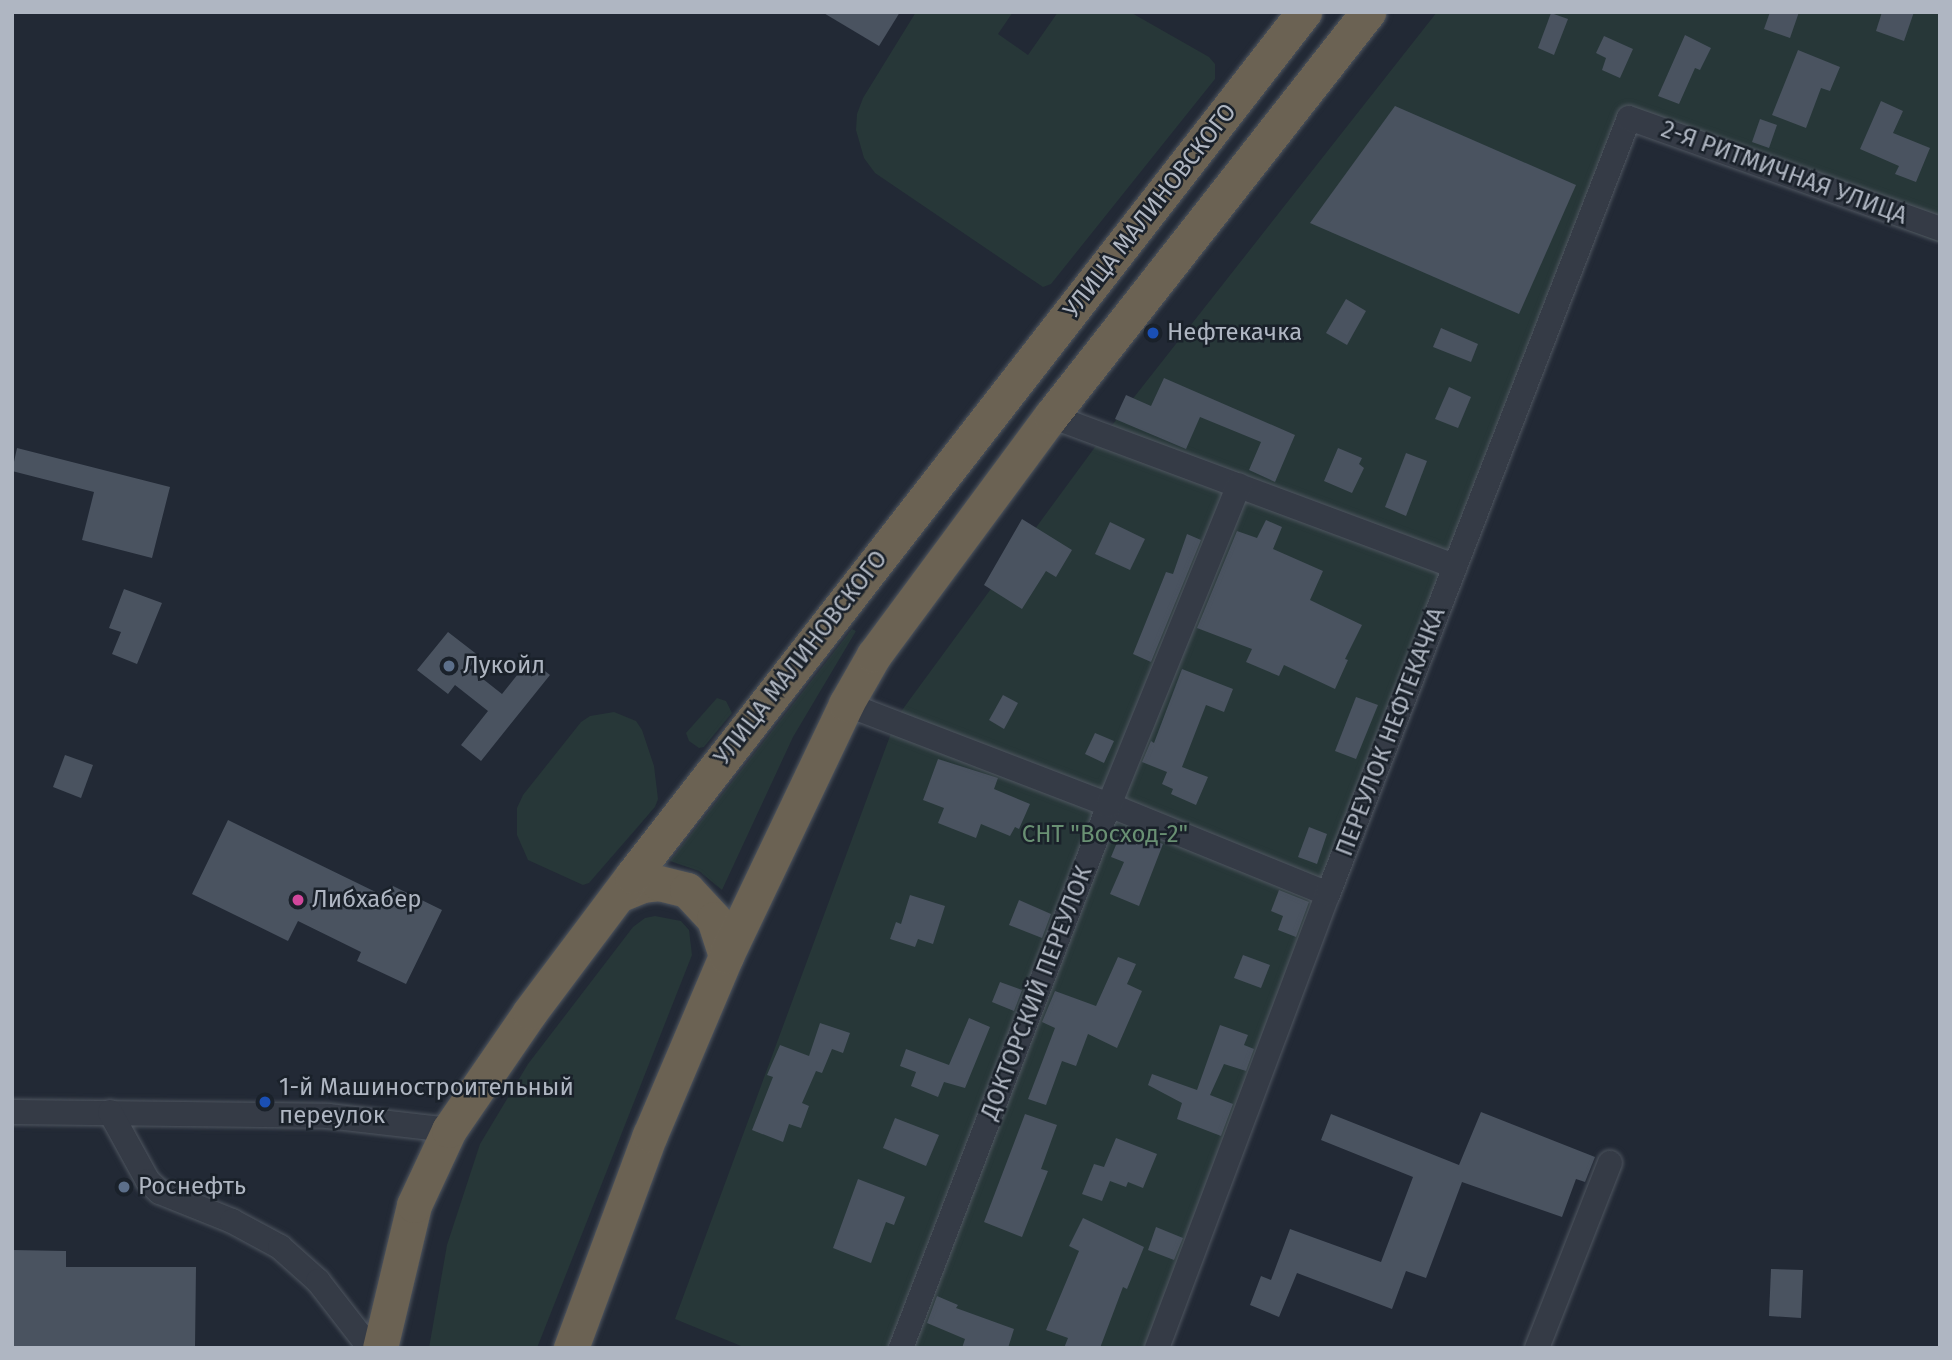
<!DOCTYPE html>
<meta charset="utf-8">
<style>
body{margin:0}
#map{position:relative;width:1952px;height:1360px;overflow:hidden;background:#222935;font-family:"Fira Sans",sans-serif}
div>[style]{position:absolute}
.green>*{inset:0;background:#273738}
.building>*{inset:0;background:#4a5360}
.roads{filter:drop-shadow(0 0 2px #4f5660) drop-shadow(0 0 2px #4f5660)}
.minor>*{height:24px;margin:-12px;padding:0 12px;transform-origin:12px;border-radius:12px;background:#353b46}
.highway>*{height:35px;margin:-17.5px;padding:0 17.5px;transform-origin:17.5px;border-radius:17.5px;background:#6b6253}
.dots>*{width:19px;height:19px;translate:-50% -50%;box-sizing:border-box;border:4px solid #1a212a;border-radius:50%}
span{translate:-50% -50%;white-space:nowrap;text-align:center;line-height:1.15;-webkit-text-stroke:5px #1a212a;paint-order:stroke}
.street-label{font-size:24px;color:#afb6c2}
.poi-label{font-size:24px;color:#afb6c2}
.left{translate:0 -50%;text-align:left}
.park-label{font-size:24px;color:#699073}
.frame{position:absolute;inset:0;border:14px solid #afb6c2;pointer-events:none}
</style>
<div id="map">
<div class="green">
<i style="clip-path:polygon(916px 12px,1013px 12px,998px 34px,1028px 55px,1058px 12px,1130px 12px,1209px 57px,1215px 64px,1215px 79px,1051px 284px,1043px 287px,875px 173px,864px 158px,856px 130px,857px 114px,863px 98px)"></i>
<i style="clip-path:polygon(1437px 12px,1940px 12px,1940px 243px,1633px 127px,1160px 1348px,746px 1348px,675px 1319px,897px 717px,1098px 443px)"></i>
<i style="clip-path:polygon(852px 629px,856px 631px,793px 737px,722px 890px,699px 871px,670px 861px)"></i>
<i style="clip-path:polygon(717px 698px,726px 701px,732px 713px,704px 747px,699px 748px,689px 741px,686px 733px)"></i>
<i style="clip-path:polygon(614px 712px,636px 721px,642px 730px,654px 766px,658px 799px,655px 807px,589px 883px,583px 885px,528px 860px,517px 835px,517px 808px,523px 795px,581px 722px,590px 716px)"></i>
<i style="clip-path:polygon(655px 916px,681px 921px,689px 930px,692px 955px,537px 1348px,429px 1348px,447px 1245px,480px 1144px,528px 1064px,633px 927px,645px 918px)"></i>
</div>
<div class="building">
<i style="clip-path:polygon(822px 12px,900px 12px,879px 46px)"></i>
<i style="clip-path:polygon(1770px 12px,1799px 12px,1790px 38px,1764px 29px)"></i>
<i style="clip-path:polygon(1882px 12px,1914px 12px,1904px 41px,1876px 31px)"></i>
<i style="clip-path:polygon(1551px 13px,1568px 19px,1554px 55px,1538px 48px)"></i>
<i style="clip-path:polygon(1685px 35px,1711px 48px,1700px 70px,1695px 68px,1679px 104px,1658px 96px)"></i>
<i style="clip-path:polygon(1604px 36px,1633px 49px,1620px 78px,1602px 70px,1606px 58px,1596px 53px)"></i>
<i style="clip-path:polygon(1798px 50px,1840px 67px,1830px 91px,1821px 88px,1806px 128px,1772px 115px)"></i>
<i style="clip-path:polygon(1881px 101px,1903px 111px,1893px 133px,1930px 148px,1916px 182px,1895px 174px,1899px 166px,1860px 149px)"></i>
<i style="clip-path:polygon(1395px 106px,1576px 185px,1519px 314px,1310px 223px)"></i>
<i style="clip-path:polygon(1760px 119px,1777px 125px,1769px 148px,1752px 142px)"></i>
<i style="clip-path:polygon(1346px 299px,1366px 311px,1347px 345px,1326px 333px)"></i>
<i style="clip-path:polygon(1441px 328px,1478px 344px,1471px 362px,1433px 347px)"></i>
<i style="clip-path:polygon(1164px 378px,1295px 435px,1275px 482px,1249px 470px,1261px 442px,1200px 417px,1186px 449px,1115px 419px,1126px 395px,1151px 406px)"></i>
<i style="clip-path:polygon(1449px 387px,1471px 397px,1458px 428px,1435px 419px)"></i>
<i style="clip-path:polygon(17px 448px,170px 487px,152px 558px,82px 540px,94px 492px,12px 471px)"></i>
<i style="clip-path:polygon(1338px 448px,1362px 458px,1359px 464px,1364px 468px,1352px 493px,1324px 481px)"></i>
<i style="clip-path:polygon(1406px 453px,1427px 461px,1406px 516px,1385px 507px)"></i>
<i style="clip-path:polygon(1022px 519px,1072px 550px,1056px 577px,1046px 571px,1022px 609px,984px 585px)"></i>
<i style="clip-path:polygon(1266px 520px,1282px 527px,1273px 549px,1323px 571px,1310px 600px,1362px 625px,1345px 659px,1348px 660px,1335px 689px,1284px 665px,1279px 676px,1246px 662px,1252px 649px,1197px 628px,1237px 531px,1257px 538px)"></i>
<i style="clip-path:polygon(1110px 522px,1145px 539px,1130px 570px,1095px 554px)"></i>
<i style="clip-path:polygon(1187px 534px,1201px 540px,1151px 662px,1133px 654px,1166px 572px,1173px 574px)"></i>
<i style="clip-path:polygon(124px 589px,162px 603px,137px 664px,112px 654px,121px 632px,109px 628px)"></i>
<i style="clip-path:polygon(448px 632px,479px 656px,469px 668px,502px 694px,530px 659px,550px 675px,481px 761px,461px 745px,488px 711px,455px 685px,448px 694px,417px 670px)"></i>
<i style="clip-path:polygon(1182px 669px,1233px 689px,1224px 712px,1206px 705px,1182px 767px,1208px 777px,1196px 805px,1171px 794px,1173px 789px,1162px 784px,1167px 772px,1142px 762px,1151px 741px,1154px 743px)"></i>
<i style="clip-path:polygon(1003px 695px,1018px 703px,1004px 729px,989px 720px)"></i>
<i style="clip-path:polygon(1356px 697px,1378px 705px,1356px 759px,1335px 751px)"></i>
<i style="clip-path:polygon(1095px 733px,1114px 741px,1104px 763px,1085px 754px)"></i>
<i style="clip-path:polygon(65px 755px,93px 765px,81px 798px,53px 787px)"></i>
<i style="clip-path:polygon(938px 759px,998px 778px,994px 789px,1030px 804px,1019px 829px,1015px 827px,1010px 836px,981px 824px,976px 838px,938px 823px,944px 808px,923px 800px)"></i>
<i style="clip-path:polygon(228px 820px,388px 898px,393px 886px,442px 910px,406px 984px,357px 961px,361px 952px,298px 921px,288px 941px,192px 894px)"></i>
<i style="clip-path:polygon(1309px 827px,1327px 834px,1317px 864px,1298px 857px)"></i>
<i style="clip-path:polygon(1123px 828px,1163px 844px,1139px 906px,1110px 894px,1124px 862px,1111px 857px)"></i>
<i style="clip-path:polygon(1279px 890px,1309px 902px,1296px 937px,1278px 930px,1283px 916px,1271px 911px)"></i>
<i style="clip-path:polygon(910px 895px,945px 906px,933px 944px,918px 939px,915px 947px,890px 939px,896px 922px,901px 924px)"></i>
<i style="clip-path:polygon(1019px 900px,1051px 914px,1042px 938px,1009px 925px)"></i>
<i style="clip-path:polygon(1243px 955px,1270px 965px,1261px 988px,1234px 978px)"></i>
<i style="clip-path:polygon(1118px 957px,1136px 964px,1127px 984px,1142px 991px,1117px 1048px,1088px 1034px,1076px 1066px,1062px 1061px,1046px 1105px,1028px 1099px,1055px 1028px,1042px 1022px,1055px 991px,1096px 1006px)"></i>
<i style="clip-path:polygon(1000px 982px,1022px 990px,1014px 1011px,992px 1002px)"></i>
<i style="clip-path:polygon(969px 1018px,990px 1027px,965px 1088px,944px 1082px,938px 1097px,911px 1086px,916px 1072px,900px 1066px,906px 1049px,949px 1065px)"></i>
<i style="clip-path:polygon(820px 1023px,850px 1033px,843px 1053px,832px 1049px,822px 1073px,816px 1071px,802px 1103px,809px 1106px,801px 1128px,789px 1124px,783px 1142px,752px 1130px,773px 1077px,767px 1075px,780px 1045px,809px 1056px)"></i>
<i style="clip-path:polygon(1220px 1025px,1248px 1035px,1244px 1045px,1254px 1049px,1246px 1071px,1224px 1064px,1210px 1095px,1233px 1104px,1221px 1136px,1177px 1119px,1182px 1103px,1148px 1085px,1152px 1074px,1197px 1090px)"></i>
<i style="clip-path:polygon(1481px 1112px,1595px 1157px,1585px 1182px,1576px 1179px,1562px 1217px,1462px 1182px,1426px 1278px,1406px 1271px,1392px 1309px,1297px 1273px,1279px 1317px,1250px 1305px,1261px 1276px,1271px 1280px,1290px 1229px,1381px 1262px,1413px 1177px,1321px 1140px,1331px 1114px,1459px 1165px)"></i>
<i style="clip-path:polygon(1025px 1114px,1057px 1125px,1041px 1169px,1048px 1171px,1022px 1237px,984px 1222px)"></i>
<i style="clip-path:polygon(895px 1118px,939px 1135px,926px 1166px,883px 1148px)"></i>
<i style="clip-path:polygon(1116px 1138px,1157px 1154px,1143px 1188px,1128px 1182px,1126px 1187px,1110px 1181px,1102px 1201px,1082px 1194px,1094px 1164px,1104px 1167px)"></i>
<i style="clip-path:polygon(858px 1179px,905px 1197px,894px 1225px,886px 1222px,871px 1263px,833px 1248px)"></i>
<i style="clip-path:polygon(1083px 1218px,1144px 1247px,1127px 1289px,1123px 1287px,1100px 1348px,1064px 1348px,1068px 1338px,1046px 1330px,1079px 1251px,1069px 1246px)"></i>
<i style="clip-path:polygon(1156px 1227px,1183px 1238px,1174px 1260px,1148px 1250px)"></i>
<i style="clip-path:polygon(12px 1250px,66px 1251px,66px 1267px,196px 1267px,195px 1348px,12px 1348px)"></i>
<i style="clip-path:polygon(1771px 1269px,1803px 1270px,1801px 1318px,1769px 1316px)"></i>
<i style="clip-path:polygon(937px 1296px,958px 1305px,956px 1308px,1014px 1329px,1008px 1348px,962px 1348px,965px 1339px,927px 1323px)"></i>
</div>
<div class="roads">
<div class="minor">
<i style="left:1051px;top:416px;width:431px;rotate:20.4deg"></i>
<i style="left:846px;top:704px;width:282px;rotate:21deg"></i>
<i style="left:1109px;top:805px;width:236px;rotate:22.1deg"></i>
<i style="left:12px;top:1112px;width:316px;rotate:0.7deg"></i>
<i style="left:328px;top:1116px;width:122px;rotate:6.6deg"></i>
<i style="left:110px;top:1112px;width:79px;rotate:61.2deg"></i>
<i style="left:148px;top:1181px;width:16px;rotate:43deg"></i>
<i style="left:160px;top:1192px;width:78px;rotate:21.9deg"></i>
<i style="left:232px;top:1221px;width:55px;rotate:28.4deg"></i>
<i style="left:280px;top:1247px;width:51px;rotate:41.8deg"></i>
<i style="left:318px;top:1281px;width:85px;rotate:52.2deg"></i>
<i style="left:901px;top:1348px;width:581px;rotate:-69.04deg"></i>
<i style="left:1109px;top:805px;width:345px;rotate:-67.9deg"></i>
<i style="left:1157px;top:1348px;width:485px;rotate:-69.4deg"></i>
<i style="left:1328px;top:894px;width:832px;rotate:-68.8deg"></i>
<i style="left:1629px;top:118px;width:330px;rotate:19.6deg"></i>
<i style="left:1537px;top:1348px;width:199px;rotate:-68.5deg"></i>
</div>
<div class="highway">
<i style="left:618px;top:895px;width:27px;rotate:-22deg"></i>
<i style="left:643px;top:885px;width:16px;rotate:-7deg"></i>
<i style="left:659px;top:883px;width:29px;rotate:14deg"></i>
<i style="left:687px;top:890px;width:40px;rotate:47deg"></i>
<i style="left:714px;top:919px;width:39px;rotate:72deg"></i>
<i style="left:380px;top:1348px;width:147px;rotate:-76.6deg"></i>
<i style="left:414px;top:1205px;width:83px;rotate:-65deg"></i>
<i style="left:449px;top:1130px;width:143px;rotate:-55.5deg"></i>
<i style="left:530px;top:1012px;width:170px;rotate:-53.1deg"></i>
<i style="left:632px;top:876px;width:1095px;rotate:-52.13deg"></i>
<i style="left:571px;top:1348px;width:227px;rotate:-69.7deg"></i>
<i style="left:650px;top:1135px;width:194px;rotate:-67deg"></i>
<i style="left:726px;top:956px;width:279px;rotate:-64.5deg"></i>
<i style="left:846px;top:704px;width:56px;rotate:-60.3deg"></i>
<i style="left:874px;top:655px;width:297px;rotate:-53.5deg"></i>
<i style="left:1051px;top:416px;width:514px;rotate:-51.88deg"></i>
</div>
</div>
<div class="dots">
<i style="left:1153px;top:333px;background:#1a4fb4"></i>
<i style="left:449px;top:666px;background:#5c6f8a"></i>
<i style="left:298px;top:900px;background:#d1479c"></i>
<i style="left:265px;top:1102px;background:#1a4fb4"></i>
<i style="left:124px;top:1187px;background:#5c6f8a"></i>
</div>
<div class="street-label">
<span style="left:1784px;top:173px;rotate:20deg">2-Я РИТМИЧНАЯ УЛИЦА</span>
<span style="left:1150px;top:211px;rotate:-52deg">УЛИЦА МАЛИНОВСКОГО</span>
<span style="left:801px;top:658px;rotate:-52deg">УЛИЦА МАЛИНОВСКОГО</span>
<span style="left:1391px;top:732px;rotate:-69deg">ПЕРЕУЛОК НЕФТЕКАЧКА</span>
<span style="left:1037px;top:993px;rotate:-69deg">ДОКТОРСКИЙ ПЕРЕУЛОК</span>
</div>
<div class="poi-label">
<span class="left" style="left:1167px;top:333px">Нефтекачка</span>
<span class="left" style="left:463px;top:666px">Лукойл</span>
<span class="left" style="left:312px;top:900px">Либхабер</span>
<span class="left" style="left:279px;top:1102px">1-й Машиностроительный<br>переулок</span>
<span class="left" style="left:138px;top:1187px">Роснефть</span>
</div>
<div class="park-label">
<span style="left:1105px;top:835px">СНТ "Восход-2"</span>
</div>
<div class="frame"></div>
</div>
